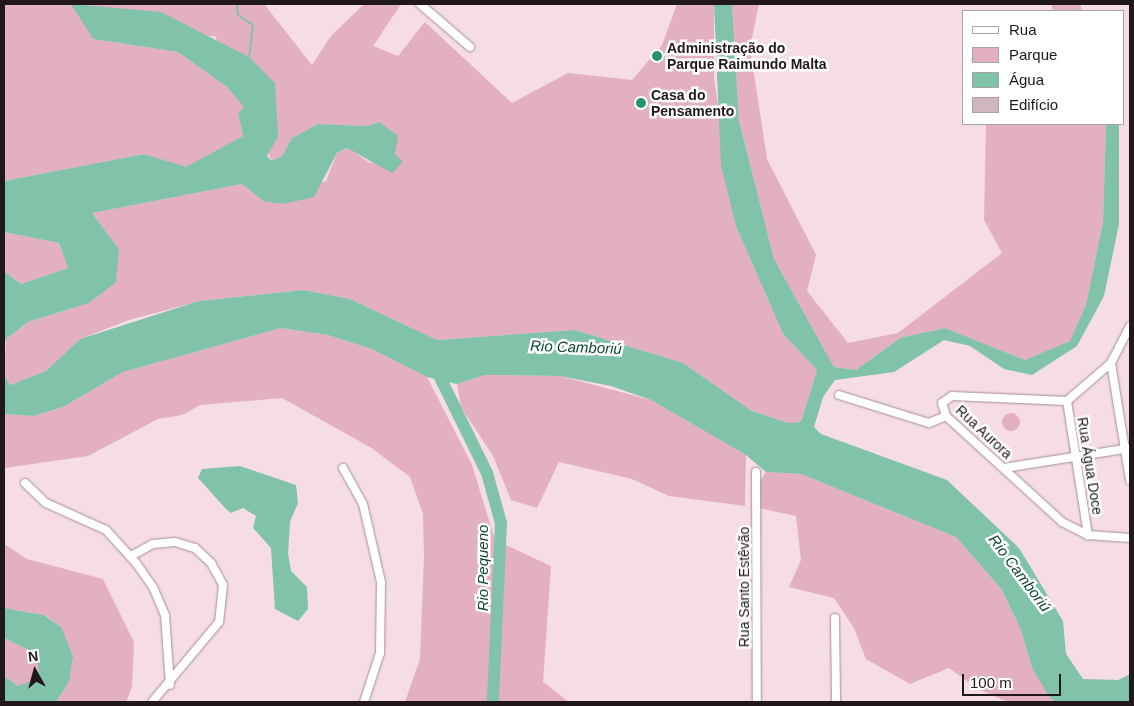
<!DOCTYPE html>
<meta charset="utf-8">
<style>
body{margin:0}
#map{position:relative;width:1134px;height:706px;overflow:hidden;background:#f5dce5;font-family:Arial,sans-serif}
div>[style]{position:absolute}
.green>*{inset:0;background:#e3afc3}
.round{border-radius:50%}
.water>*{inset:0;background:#80c3a8}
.stream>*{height:2px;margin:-1px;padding:0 1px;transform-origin:1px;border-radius:1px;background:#80c3a8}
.river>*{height:12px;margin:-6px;padding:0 6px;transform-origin:6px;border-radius:6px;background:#80c3a8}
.building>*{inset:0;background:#cfb6bf}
.roads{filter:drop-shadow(0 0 1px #a68f97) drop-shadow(0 0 1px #a68f97)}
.minor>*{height:8px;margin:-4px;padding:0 4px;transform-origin:4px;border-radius:4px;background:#fff}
.dots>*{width:14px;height:14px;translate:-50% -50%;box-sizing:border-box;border:2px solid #fff;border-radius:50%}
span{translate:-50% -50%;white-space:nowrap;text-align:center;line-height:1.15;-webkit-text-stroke:5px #fff;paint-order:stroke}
.poi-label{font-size:14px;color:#21181b;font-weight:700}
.left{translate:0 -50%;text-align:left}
.street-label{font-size:14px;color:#21181b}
.water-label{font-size:15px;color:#0d4634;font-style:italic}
.frame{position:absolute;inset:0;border:5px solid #21181b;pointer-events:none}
.legend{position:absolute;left:962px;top:10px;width:162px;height:115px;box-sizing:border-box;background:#fff;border:1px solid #a6a3a4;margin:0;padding:6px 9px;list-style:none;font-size:15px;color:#21181b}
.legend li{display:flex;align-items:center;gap:10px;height:25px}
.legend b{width:25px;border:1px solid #a6a3a4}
.north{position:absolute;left:10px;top:646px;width:50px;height:50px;-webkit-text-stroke:4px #fff;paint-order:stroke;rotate:353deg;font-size:14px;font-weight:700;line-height:20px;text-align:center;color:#21181b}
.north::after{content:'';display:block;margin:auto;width:18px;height:22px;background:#21181b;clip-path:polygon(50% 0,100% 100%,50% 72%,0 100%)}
.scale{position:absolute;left:962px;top:674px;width:99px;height:22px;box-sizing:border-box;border:2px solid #21181b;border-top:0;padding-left:6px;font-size:15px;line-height:18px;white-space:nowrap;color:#21181b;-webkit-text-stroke:4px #fff;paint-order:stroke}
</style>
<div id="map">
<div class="green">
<i style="clip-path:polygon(4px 4px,264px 4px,312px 65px,331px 36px,364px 4px,401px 4px,373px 46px,398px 56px,425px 22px,512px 103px,568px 73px,632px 80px,662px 45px,677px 4px,714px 4px,714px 78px,736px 226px,783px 334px,817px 370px,801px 422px,790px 423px,752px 411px,683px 363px,575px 330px,437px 340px,350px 299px,304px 290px,200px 301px,129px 320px,80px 339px,46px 371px,10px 385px,4px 376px,6px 339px,28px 322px,89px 303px,119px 249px,92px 213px,242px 184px,263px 201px,326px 181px,337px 153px,348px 148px,370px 163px,395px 154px,379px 122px,367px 126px,318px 124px,292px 138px,282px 156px,272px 161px,215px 36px,93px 39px,178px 52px,227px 87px,244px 107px,238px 113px,243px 136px,186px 168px,144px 154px,4px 181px)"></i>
<i style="clip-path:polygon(732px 4px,759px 4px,750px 47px,767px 159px,816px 255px,807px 291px,848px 343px,898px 333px,1002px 253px,984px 220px,986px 124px,1106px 124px,1103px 222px,1086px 305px,1071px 341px,1025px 360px,945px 328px,900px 338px,856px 370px,834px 367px,774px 259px,739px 121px)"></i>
<i style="clip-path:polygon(1051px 4px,1080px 4px,1082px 11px,1053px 11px)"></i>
<i style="clip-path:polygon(4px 232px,59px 243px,68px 268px,21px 284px,4px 271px)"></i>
<i style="clip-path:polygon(281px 328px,328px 335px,374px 350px,427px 377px,472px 465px,495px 540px,551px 566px,543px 682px,569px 702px,405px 702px,420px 659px,424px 556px,423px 514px,410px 477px,370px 447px,282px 398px,200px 405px,182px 415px,158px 419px,88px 456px,4px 468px,4px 414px,33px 416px,63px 407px,123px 372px)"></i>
<i style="clip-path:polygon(485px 375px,560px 376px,651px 400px,746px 455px,745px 506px,669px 496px,632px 479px,559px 462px,537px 508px,511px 500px,493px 456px,461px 407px,457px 384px)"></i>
<i class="round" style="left:1002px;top:413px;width:18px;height:18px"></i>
<i style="clip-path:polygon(766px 472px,801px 474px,956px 537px,1002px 590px,1021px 630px,1032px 668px,1056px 702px,1008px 702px,978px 689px,949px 668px,910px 684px,866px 659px,854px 628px,834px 598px,789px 587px,801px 560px,796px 516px,758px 508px,760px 481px)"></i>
<i style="clip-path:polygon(4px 544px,27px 559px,103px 579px,134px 642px,132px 687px,126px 702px,56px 702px,69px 682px,61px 627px,45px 615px,4px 608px)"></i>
<i style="clip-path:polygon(4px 638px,37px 654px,39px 679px,18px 686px,4px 676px)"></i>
</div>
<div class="water">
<i style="clip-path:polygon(71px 4px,161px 12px,249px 57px,275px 83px,278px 137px,267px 156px,272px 161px,282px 156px,292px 138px,318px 124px,367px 126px,379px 122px,398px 136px,395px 154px,403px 162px,392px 173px,347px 148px,337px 153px,314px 197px,283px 204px,263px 201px,242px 184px,92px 213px,119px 249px,116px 282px,89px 303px,28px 322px,6px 339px,4px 347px,4px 271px,21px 284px,68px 268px,59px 243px,4px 232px,4px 181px,144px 154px,186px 167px,243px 136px,238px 113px,244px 107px,227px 87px,178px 52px,93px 39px)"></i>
<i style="clip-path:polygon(714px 4px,732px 4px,739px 121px,774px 259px,834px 367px,856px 370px,900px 338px,945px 328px,1025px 360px,1070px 341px,1086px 305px,1103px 222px,1106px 124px,1119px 124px,1119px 224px,1104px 296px,1077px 346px,1032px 375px,1004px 369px,970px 346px,944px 340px,894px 372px,835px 380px,823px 397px,814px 427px,821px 434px,947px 480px,1019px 548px,1063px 621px,1066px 654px,1083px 679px,1118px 680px,1130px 674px,1130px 702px,1056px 702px,1050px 698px,1032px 668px,1021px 630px,1002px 590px,956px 537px,801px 474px,766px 472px,746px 455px,651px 400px,611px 386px,560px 376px,485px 375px,457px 384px,427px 377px,374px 350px,328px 335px,281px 328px,123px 372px,63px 407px,33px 416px,4px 414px,4px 376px,10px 385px,46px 371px,80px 339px,199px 301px,304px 290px,350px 299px,437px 340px,575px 330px,683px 363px,752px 411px,789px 423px,801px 422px,817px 370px,783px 334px,736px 226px,721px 165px)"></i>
<i style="clip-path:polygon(240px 466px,296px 485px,298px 503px,290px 522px,288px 554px,291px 571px,307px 587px,308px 609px,298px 621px,275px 609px,271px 548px,253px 528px,256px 516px,243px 508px,231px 513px,226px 509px,198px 478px,202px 469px)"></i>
<i style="clip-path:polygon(4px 608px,44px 615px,61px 627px,73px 656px,69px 682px,56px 702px,4px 702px,4px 676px,18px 686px,39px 678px,37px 654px,4px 638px)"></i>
</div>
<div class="stream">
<i style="left:237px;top:4px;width:11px;rotate:85deg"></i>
<i style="left:238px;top:15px;width:18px;rotate:34deg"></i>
<i style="left:253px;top:25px;width:34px;rotate:97deg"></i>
<i style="left:494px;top:699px;width:5px;rotate:37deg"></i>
</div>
<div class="river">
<i style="left:435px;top:367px;width:118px;rotate:63.9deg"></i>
<i style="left:487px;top:473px;width:52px;rotate:74.4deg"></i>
<i style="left:501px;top:523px;width:179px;rotate:92.6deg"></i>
</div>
<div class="building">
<i class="round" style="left:635px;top:97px;width:14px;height:14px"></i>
</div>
<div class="roads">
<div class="minor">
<i style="left:420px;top:4px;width:66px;rotate:40.7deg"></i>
<i style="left:1130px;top:326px;width:42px;rotate:117.2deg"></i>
<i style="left:1111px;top:363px;width:58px;rotate:139.2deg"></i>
<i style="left:1067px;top:401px;width:115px;rotate:-177.5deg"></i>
<i style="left:952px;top:396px;width:12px;rotate:145deg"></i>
<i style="left:942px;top:403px;width:14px;rotate:73deg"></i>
<i style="left:946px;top:416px;width:157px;rotate:42.4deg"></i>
<i style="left:1062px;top:522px;width:29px;rotate:27deg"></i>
<i style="left:1088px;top:535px;width:42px;rotate:4.1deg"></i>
<i style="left:1111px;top:363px;width:119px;rotate:80.8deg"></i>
<i style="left:839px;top:395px;width:94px;rotate:17.3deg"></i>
<i style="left:929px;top:423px;width:18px;rotate:-22deg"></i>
<i style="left:1067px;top:401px;width:136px;rotate:81.1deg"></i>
<i style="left:343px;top:468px;width:41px;rotate:60.9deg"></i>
<i style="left:363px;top:504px;width:80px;rotate:77deg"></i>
<i style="left:381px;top:582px;width:71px;rotate:90.8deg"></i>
<i style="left:380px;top:653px;width:52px;rotate:108.1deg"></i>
<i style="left:1004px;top:468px;width:128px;rotate:-9deg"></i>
<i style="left:756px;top:472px;width:230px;rotate:89.8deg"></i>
<i style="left:25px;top:483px;width:29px;rotate:44deg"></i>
<i style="left:46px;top:503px;width:66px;rotate:24.2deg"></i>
<i style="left:106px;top:530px;width:45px;rotate:47.7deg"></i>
<i style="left:136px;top:563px;width:29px;rotate:55deg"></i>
<i style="left:153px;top:587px;width:30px;rotate:67deg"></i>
<i style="left:165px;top:615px;width:70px;rotate:85.9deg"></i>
<i style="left:131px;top:556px;width:25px;rotate:-29deg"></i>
<i style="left:153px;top:544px;width:22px;rotate:-5deg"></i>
<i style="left:175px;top:542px;width:21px;rotate:17deg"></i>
<i style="left:195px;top:548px;width:22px;rotate:43deg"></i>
<i style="left:211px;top:563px;width:25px;rotate:61deg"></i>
<i style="left:223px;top:585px;width:37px;rotate:96deg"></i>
<i style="left:219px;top:622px;width:104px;rotate:129.9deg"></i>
<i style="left:835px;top:618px;width:84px;rotate:89.3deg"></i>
</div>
</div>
<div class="dots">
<i style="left:657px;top:56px;background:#28916e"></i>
<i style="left:641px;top:103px;background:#28916e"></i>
</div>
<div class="poi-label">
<span class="left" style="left:667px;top:56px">Administração do<br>Parque Raimundo Malta</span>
<span class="left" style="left:651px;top:103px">Casa do<br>Pensamento</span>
</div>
<div class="street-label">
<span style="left:984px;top:432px;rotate:43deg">Rua Aurora</span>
<span style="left:1090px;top:466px;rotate:81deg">Rua Água Doce</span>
<span style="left:744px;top:587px;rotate:-90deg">Rua Santo Estêvão</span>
</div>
<div class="water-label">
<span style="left:576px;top:347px;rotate:2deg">Rio Camboriú</span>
<span style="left:483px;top:568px;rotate:-90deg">Rio Pequeno</span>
<span style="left:1020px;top:573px;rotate:53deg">Rio Camboriú</span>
</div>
<div class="frame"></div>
<ul class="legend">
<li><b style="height:6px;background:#fff"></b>Rua</li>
<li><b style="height:14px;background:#e3afc3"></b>Parque</li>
<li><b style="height:14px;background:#80c3a8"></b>Água</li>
<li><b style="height:14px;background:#cfb6bf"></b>Edifício</li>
</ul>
<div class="north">N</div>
<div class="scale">100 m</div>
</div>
